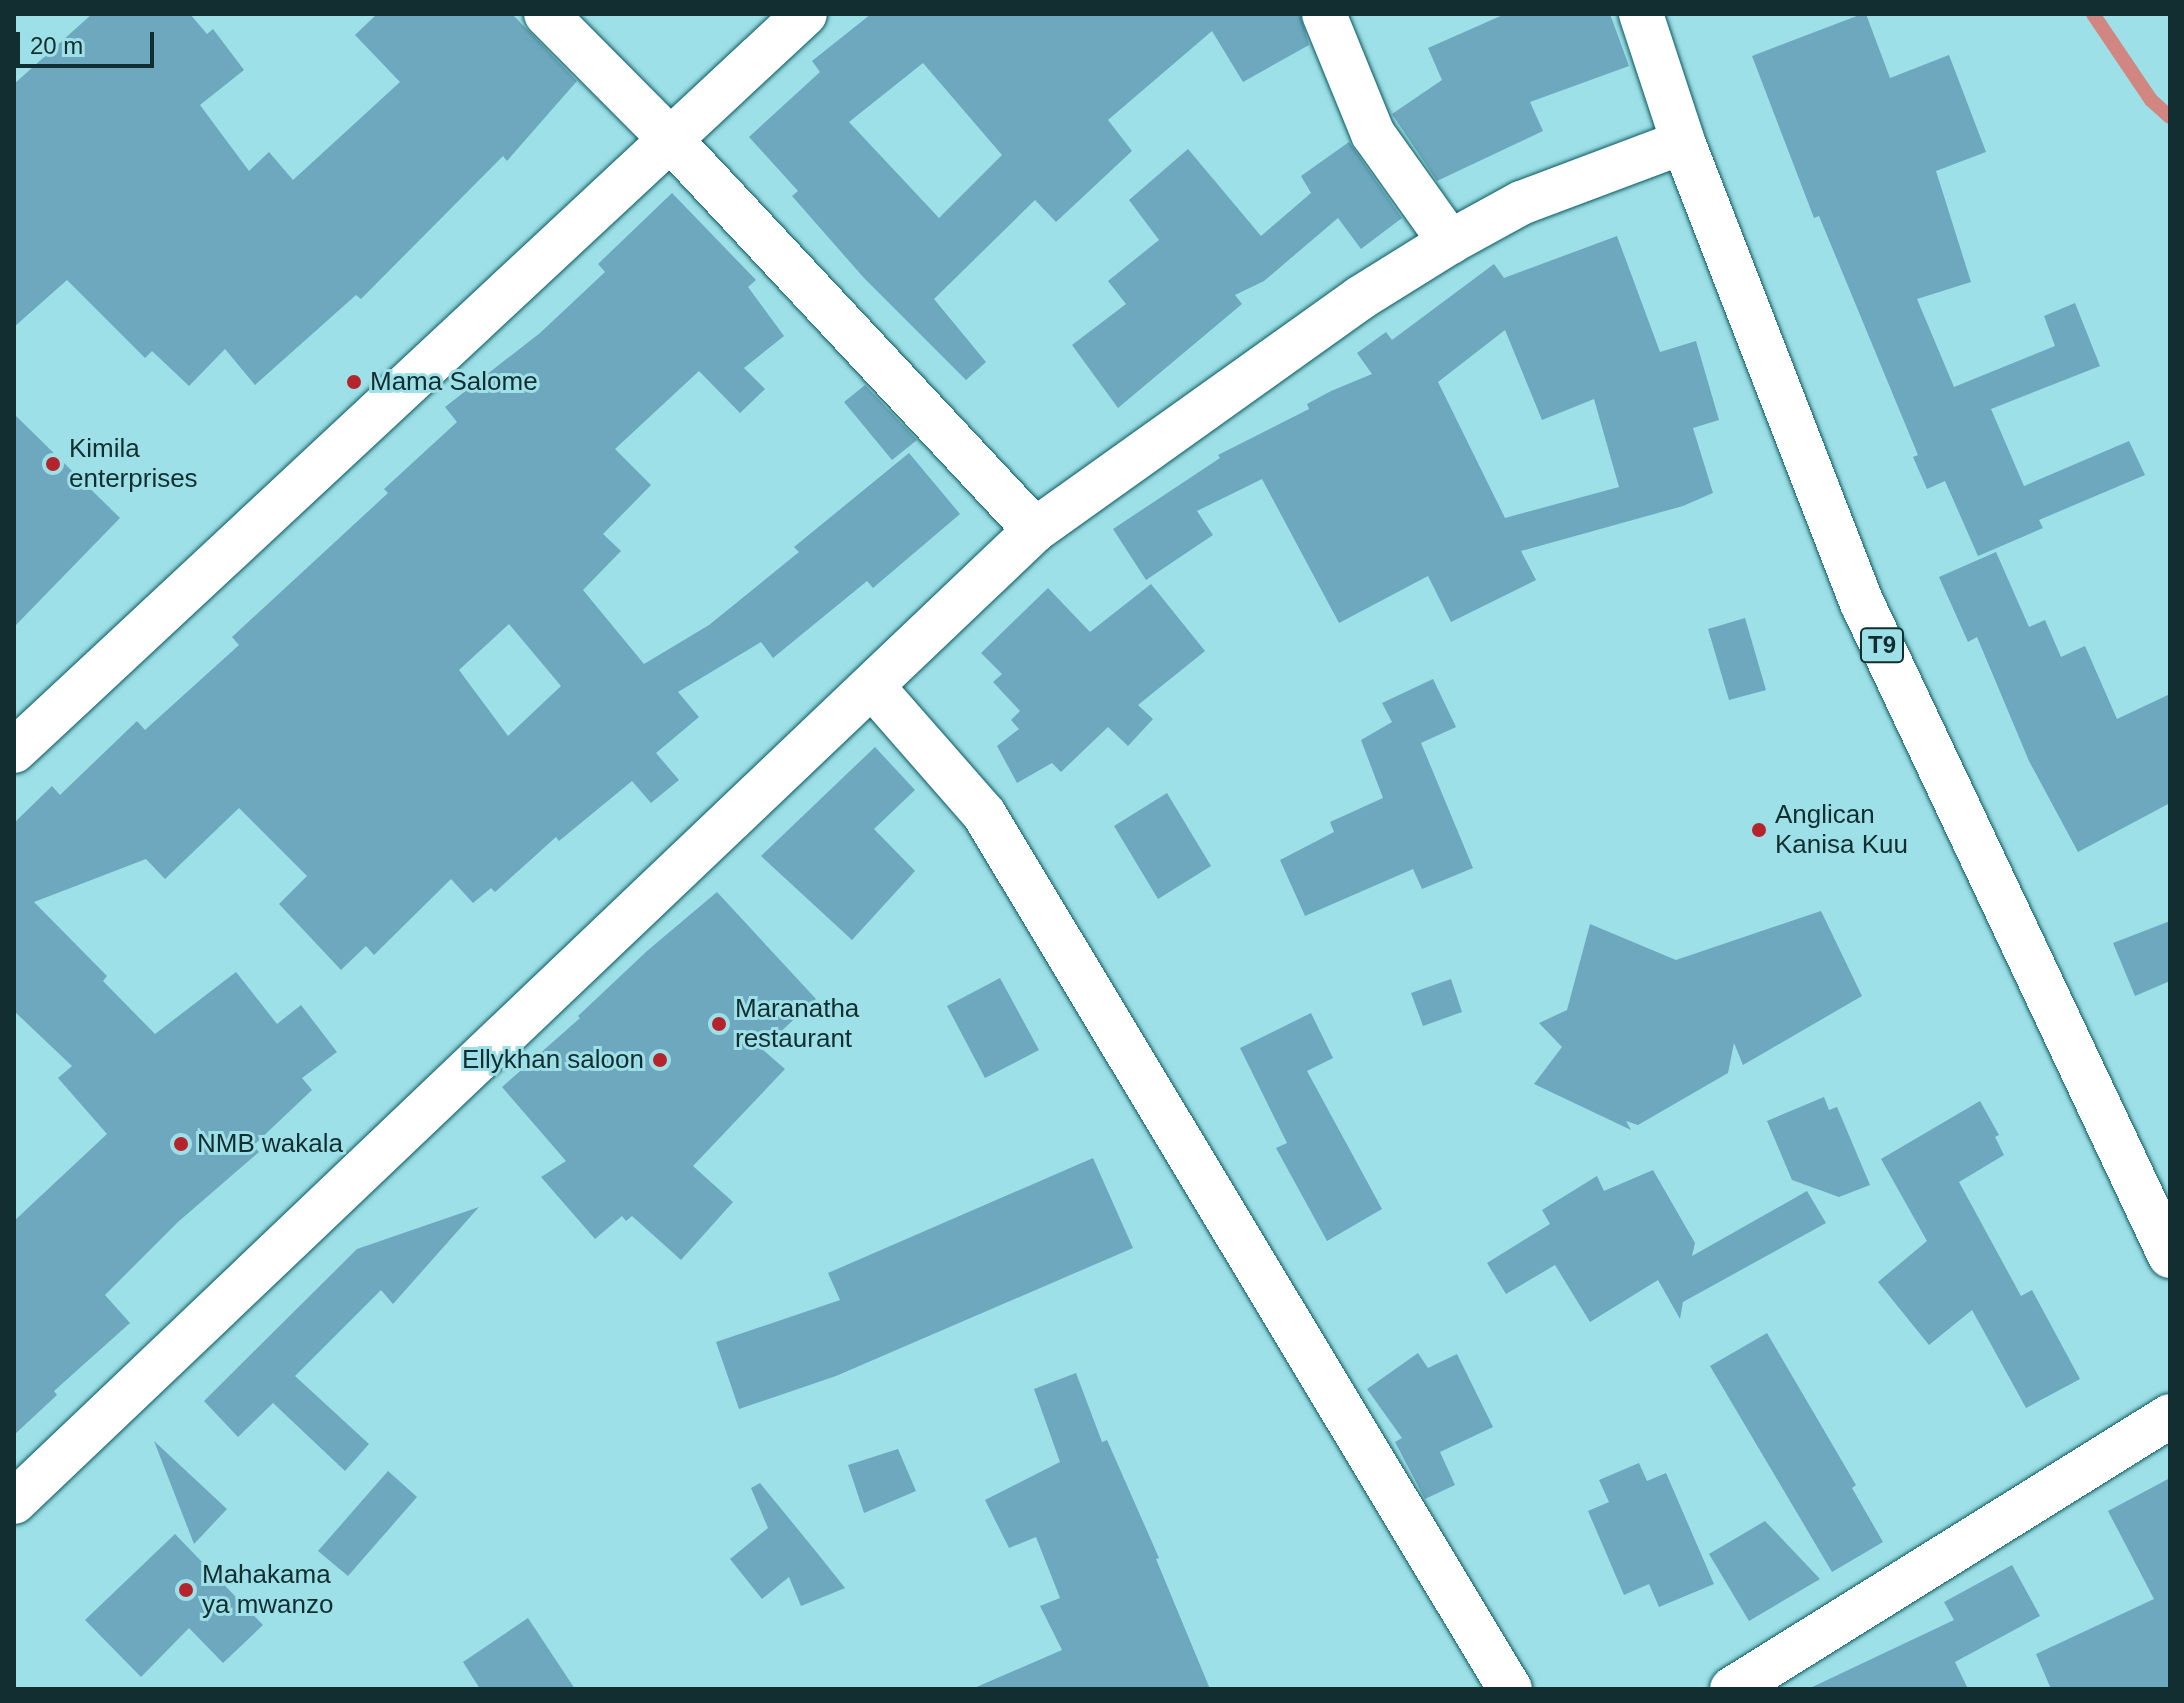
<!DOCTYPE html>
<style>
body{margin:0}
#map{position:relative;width:2184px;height:1703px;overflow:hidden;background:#9de0e7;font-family:Helvetica,sans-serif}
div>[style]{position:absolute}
.stream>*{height:14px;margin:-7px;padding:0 7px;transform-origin:7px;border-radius:7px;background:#d18681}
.building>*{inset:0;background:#6ea8be}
.roads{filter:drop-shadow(0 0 2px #0c585f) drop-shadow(0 0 2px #0c585f)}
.minor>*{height:44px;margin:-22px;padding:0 22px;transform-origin:22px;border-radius:22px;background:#fff}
.highway>*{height:44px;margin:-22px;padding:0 22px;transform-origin:22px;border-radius:22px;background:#fff}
.dots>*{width:22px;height:22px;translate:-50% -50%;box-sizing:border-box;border:4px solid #9de0e7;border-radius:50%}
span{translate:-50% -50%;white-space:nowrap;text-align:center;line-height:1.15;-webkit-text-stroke:6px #9de0e7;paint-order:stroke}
.shield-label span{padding:2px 6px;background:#9de0e7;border:2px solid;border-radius:6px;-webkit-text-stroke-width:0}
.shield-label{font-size:24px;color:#122e30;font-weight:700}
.poi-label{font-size:26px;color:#122e30}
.left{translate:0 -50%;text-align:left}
.right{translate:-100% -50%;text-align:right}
.frame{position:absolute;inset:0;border:16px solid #122e30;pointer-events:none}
.scale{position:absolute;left:16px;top:32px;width:138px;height:36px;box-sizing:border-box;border:4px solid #122e30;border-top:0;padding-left:10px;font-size:24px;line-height:28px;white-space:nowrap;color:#122e30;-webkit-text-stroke:6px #9de0e7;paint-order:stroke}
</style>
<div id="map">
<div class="stream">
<i style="left:2093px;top:14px;width:104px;rotate:56deg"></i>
<i style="left:2151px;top:100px;width:25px;rotate:42deg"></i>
</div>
<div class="building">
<i style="clip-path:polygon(92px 14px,190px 14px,207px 34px,213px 29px,244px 70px,200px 105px,249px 171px,269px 152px,293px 180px,400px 82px,355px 35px,377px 14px,512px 14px,577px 81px,507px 161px,503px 156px,361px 299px,356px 295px,255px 385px,225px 349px,189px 386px,152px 351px,145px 358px,67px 280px,14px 327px,14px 84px)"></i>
<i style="clip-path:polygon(evenodd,871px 14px,1300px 14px,1309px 45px,1243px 82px,1212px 31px,1108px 120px,1132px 151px,1056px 222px,1035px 200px,934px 299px,986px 362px,966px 380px,864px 278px,792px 196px,798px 191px,749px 137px,820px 72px,812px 61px,871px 14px,923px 63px,1002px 155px,939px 218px,849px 122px,923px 63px)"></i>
<i style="clip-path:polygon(1505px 14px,1610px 14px,1629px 66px,1530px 102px,1543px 131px,1437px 181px,1392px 114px,1442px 80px,1428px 48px)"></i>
<i style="clip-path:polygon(1862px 14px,1866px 14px,1890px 78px,1949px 55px,1986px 152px,1936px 171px,1971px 282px,1917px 299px,1954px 387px,2055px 346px,2044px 316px,2075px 303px,2100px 366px,1991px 409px,2024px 486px,2129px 441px,2145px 475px,2039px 520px,2043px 528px,1978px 556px,1945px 481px,1927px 489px,1913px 457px,1918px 455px,1819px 216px,1814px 218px,1752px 56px)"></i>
<i style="clip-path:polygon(1349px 142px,1402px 218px,1361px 249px,1338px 218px,1264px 281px,1235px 295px,1242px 304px,1118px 408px,1072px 345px,1126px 304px,1108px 281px,1159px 240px,1129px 200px,1188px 149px,1261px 236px,1311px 193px,1301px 176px)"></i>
<i style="clip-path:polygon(evenodd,672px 193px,756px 280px,748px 287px,784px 336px,744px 368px,765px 389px,740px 413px,699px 371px,615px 449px,651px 485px,603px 534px,621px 551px,583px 590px,644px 664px,709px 625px,799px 552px,794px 547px,909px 453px,960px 514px,873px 588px,867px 581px,773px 658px,761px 642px,678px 692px,699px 717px,656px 753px,679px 780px,651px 803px,632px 781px,559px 841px,556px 837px,495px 892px,491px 888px,473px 903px,451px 879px,374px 955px,366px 946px,341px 970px,279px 904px,307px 876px,239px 808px,165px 879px,146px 859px,34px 902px,107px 976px,103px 981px,155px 1034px,236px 972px,277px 1024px,301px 1005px,337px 1052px,302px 1078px,312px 1090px,253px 1146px,259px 1152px,178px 1222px,105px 1295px,130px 1323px,54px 1391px,57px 1395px,14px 1435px,14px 1221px,107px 1134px,58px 1078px,72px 1066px,14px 1011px,14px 823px,52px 786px,60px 795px,137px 721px,145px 730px,239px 645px,232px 637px,388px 493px,384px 489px,457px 422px,445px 407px,540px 333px,605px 272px,598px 264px,672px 193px,509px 624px,561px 686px,508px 736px,459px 670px,509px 624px)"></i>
<i style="clip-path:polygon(evenodd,1617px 236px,1660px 352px,1696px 341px,1719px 420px,1693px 428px,1713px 493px,1683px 506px,1521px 551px,1536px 580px,1451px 622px,1428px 576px,1339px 623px,1262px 479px,1197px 511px,1213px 535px,1146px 580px,1113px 529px,1220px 458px,1218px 455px,1309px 409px,1307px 404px,1331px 391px,1372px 374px,1357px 353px,1386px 332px,1392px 340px,1494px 264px,1504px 278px,1617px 236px,1505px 330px,1542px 420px,1594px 399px,1619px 487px,1505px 518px,1438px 382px,1505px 330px)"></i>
<i style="clip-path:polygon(865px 385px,917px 440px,892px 460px,844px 402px)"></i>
<i style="clip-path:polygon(14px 414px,120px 518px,14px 627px)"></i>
<i style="clip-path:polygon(1996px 552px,2029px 627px,2045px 620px,2061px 657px,2085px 646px,2117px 719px,2170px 694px,2170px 803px,2078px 852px,2029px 761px,1977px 637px,1968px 642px,1939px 577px)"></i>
<i style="clip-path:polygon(1151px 584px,1205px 651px,1138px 705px,1153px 719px,1128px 746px,1108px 727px,1061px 772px,1052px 763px,1017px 783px,997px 746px,1019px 729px,1011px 720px,1020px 711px,993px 682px,1002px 674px,981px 653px,1048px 588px,1090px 632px)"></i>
<i style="clip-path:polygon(1745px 618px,1766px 690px,1729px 700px,1708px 629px)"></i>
<i style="clip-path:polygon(1433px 679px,1456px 727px,1421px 743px,1473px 868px,1422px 889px,1413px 869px,1305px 916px,1280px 860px,1334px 832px,1330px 822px,1383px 798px,1361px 740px,1392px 722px,1382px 703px)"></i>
<i style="clip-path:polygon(875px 747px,915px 790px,874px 829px,915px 871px,852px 940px,761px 856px)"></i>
<i style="clip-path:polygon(1167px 793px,1211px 866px,1158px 899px,1114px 826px)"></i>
<i style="clip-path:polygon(717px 892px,816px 999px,762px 1049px,785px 1069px,693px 1166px,733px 1202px,681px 1260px,632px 1216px,626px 1221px,622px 1216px,595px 1239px,541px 1177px,566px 1161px,502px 1087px,580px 1018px,578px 1016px,647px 951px)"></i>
<i style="clip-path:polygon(1821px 911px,1862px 996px,1743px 1065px,1734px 1043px,1728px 1073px,1638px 1125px,1626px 1121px,1631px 1130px,1534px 1084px,1562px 1047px,1539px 1023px,1567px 1010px,1590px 924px,1676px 960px)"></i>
<i style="clip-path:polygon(2170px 921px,2170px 981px,2135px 996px,2113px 943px)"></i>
<i style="clip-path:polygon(1000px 978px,1039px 1050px,985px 1078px,947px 1006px)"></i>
<i style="clip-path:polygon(1451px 979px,1462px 1012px,1423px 1026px,1411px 993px)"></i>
<i style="clip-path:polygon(1311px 1013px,1333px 1058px,1307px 1071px,1382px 1209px,1327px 1241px,1276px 1148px,1287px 1143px,1240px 1048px)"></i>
<i style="clip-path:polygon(1824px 1097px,1829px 1110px,1837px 1107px,1870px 1185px,1839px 1197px,1792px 1180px,1767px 1121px)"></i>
<i style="clip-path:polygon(1980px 1101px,1999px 1135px,1995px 1137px,2004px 1155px,1959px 1182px,2021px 1296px,2032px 1290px,2080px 1379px,2026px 1408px,1972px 1310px,1929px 1345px,1878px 1282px,1927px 1241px,1881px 1159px)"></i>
<i style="clip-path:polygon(1093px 1158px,1133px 1248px,836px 1376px,739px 1409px,716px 1342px,840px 1300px,828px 1273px)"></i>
<i style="clip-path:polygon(1653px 1170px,1695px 1243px,1692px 1256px,1807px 1191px,1826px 1223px,1683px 1302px,1680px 1319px,1658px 1280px,1590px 1322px,1555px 1265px,1506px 1294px,1487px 1263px,1550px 1224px,1542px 1210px,1597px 1176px,1604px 1191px)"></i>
<i style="clip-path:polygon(479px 1207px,393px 1304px,381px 1290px,295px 1376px,369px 1444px,345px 1471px,273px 1403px,238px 1437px,204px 1401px,357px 1249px)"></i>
<i style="clip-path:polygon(1767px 1333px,1856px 1485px,1852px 1488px,1883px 1542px,1832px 1572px,1710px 1366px)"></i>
<i style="clip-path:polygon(1418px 1353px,1428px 1368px,1457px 1354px,1493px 1427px,1440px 1452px,1455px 1485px,1425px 1499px,1395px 1442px,1402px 1438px,1367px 1389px)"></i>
<i style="clip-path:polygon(1076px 1373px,1102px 1442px,1107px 1440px,1159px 1558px,1156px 1559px,1210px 1689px,972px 1689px,1062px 1650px,1040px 1606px,1060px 1598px,1036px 1537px,1009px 1548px,985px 1500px,1060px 1462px,1034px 1389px)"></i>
<i style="clip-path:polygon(154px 1441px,227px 1509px,194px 1544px)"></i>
<i style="clip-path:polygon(898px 1449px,916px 1491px,864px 1513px,848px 1465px)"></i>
<i style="clip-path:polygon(1639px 1463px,1647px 1481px,1666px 1473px,1714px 1584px,1659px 1607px,1649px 1584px,1624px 1595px,1588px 1511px,1609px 1502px,1599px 1480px)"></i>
<i style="clip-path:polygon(388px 1471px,417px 1497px,348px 1576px,318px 1551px)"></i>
<i style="clip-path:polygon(2170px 1478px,2170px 1689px,2051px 1689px,2036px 1654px,2154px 1599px,2108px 1511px)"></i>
<i style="clip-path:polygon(760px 1483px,818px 1554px,845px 1588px,801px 1606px,789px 1577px,762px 1599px,730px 1559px,768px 1528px,751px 1488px)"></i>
<i style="clip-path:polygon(1765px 1521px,1820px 1579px,1749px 1621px,1709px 1554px)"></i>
<i style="clip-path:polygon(175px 1534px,263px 1625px,223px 1663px,189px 1628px,141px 1677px,85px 1620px)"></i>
<i style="clip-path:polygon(2012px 1565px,2040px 1616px,1955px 1662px,1968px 1689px,1808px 1689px,1954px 1620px,1944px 1602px)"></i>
<i style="clip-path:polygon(528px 1618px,575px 1689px,480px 1689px,463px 1662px)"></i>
</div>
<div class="roads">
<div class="minor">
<i style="left:546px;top:14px;width:176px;rotate:45.2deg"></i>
<i style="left:670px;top:139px;width:535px;rotate:46.97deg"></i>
<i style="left:1324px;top:14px;width:130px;rotate:67.8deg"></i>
<i style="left:1373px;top:134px;width:133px;rotate:54.5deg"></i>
<i style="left:872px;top:686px;width:170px;rotate:48.8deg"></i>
<i style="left:984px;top:814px;width:1021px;rotate:58.99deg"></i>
<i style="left:14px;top:1502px;width:1410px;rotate:-43.59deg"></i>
<i style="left:1035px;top:530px;width:399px;rotate:-35.5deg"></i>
<i style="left:1360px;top:298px;width:106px;rotate:-31.9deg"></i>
<i style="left:1450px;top:242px;width:81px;rotate:-28.8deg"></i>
<i style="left:1521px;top:203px;width:173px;rotate:-20.6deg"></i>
<i style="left:1732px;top:1689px;width:516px;rotate:-31.93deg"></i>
</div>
<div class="highway">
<i style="left:1641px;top:14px;width:135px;rotate:71.8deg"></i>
<i style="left:1683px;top:142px;width:495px;rotate:68.8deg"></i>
<i style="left:1862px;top:603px;width:722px;rotate:64.75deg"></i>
<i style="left:14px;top:751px;width:1081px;rotate:-42.98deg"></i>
</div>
</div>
<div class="dots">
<i style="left:354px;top:382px;background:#b5242d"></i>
<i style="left:53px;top:464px;background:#b5242d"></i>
<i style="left:1759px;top:830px;background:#b5242d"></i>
<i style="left:719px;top:1024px;background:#b5242d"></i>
<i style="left:660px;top:1060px;background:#b5242d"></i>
<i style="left:181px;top:1144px;background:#b5242d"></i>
<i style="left:186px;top:1590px;background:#b5242d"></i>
</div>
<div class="shield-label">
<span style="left:1882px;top:645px">T9</span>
</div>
<div class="poi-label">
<span class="left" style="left:370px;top:382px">Mama Salome</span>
<span class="left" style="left:69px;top:464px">Kimila<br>enterprises</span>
<span class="left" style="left:1775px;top:830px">Anglican<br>Kanisa Kuu</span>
<span class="left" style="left:735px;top:1024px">Maranatha<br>restaurant</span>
<span class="right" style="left:644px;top:1060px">Ellykhan saloon</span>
<span class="left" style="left:197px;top:1144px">NMB wakala</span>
<span class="left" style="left:202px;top:1590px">Mahakama<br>ya mwanzo</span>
</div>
<div class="frame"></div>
<div class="scale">20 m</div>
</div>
